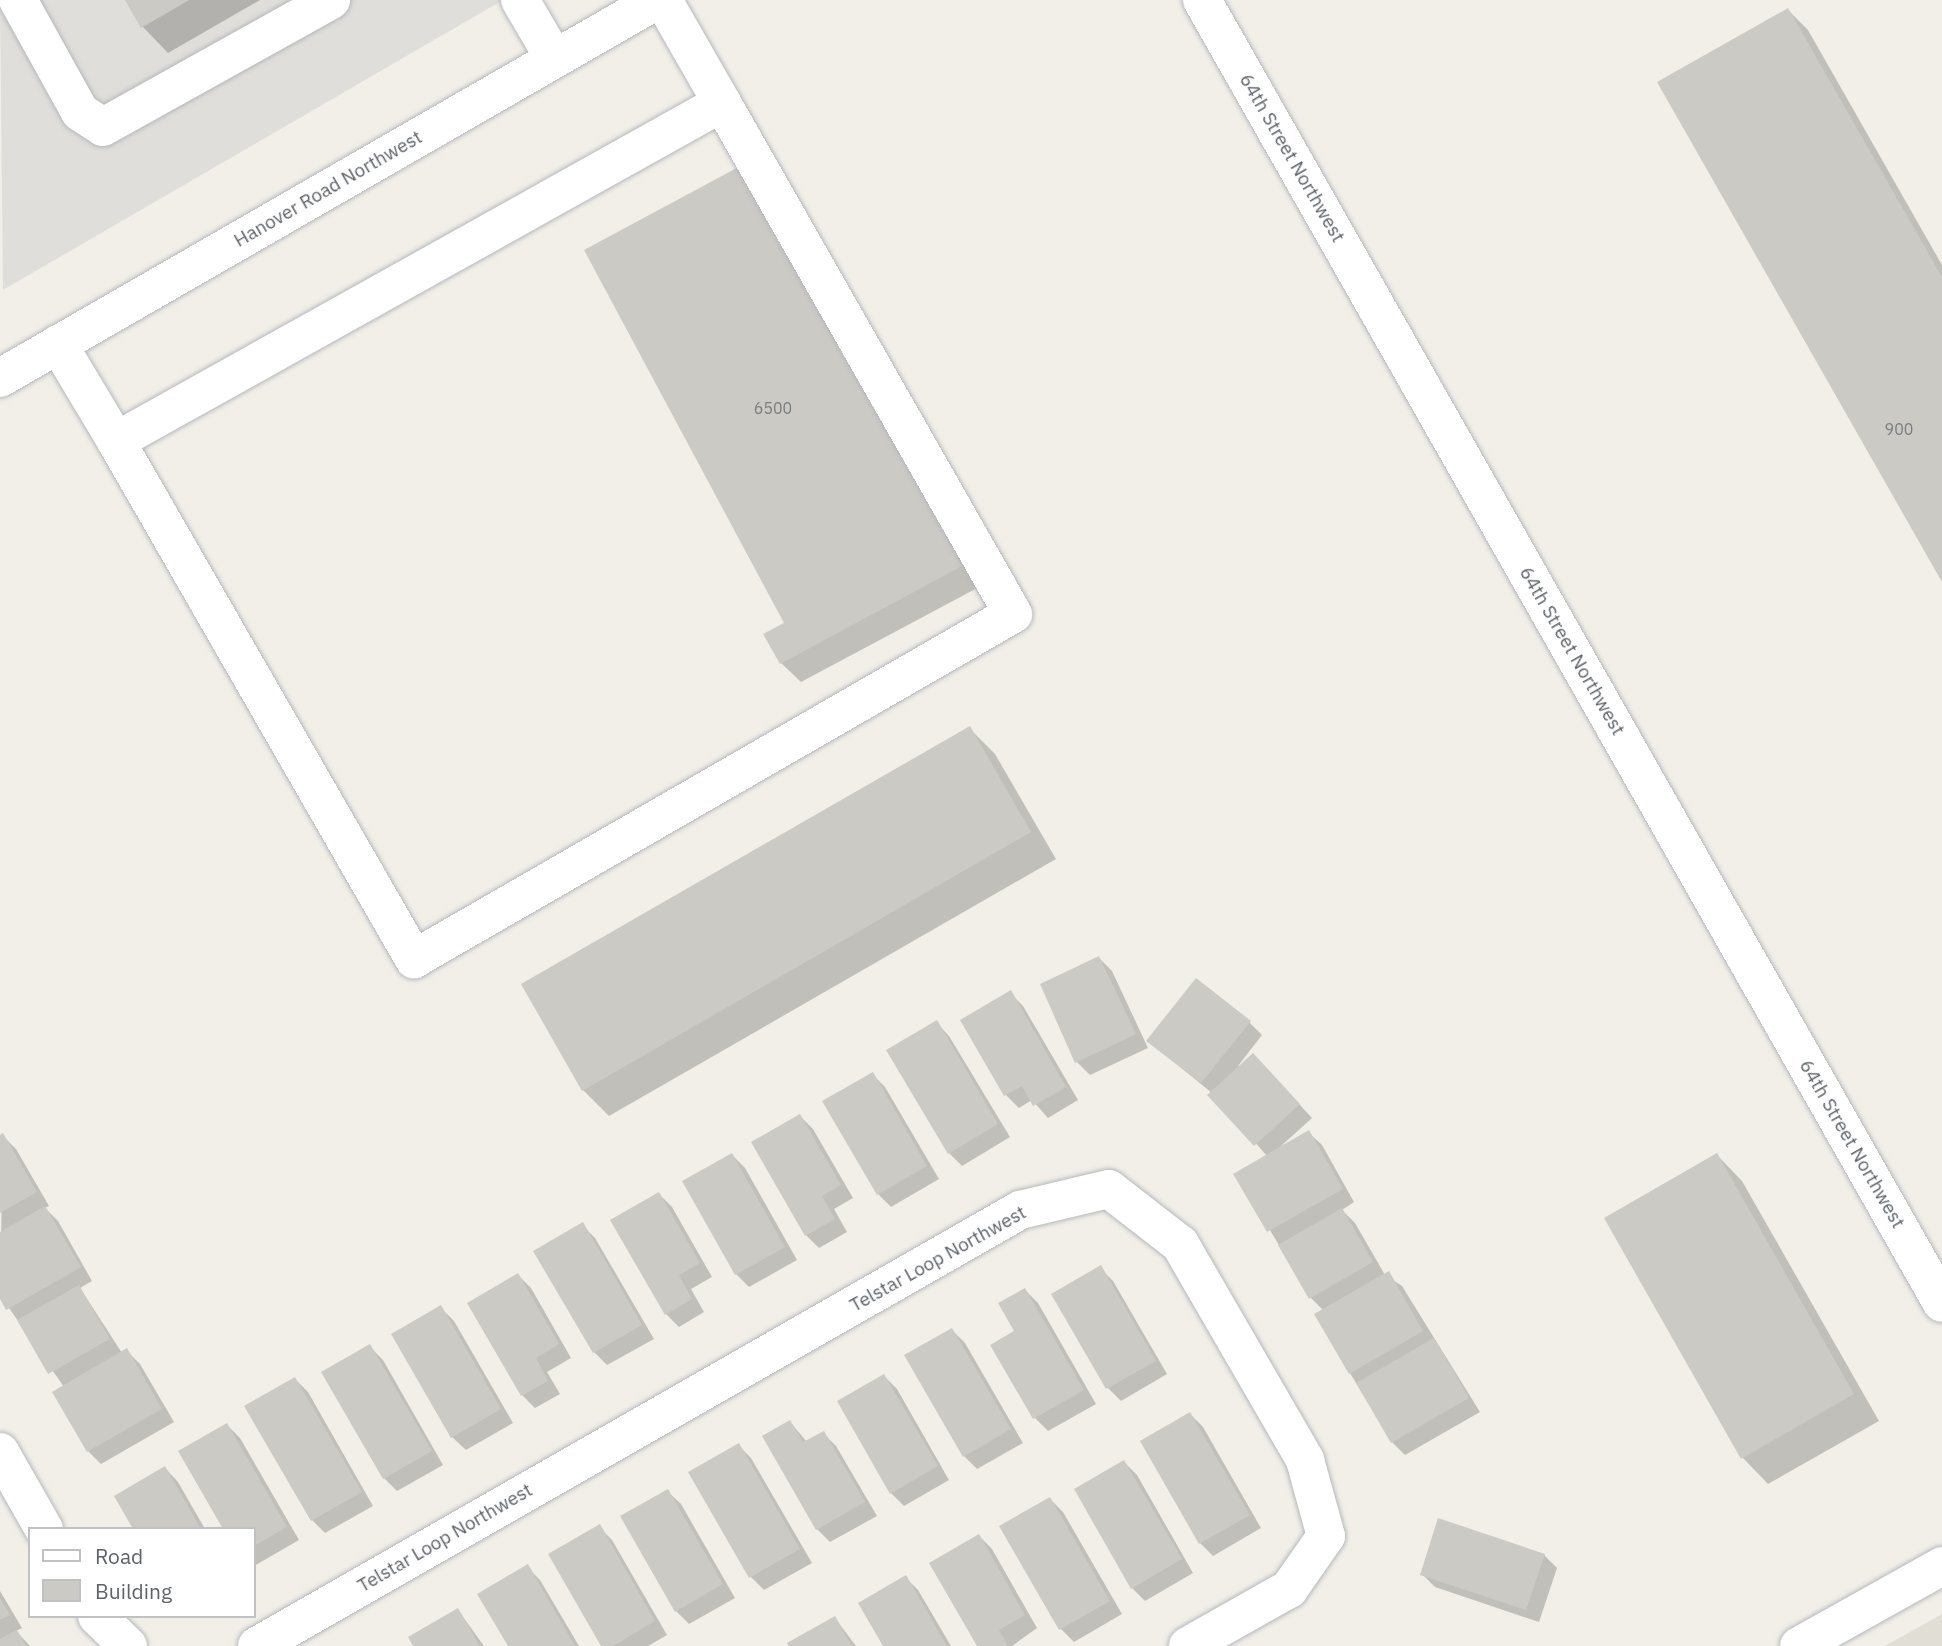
<!DOCTYPE html>
<style>
body{margin:0}
#map{position:relative;width:1942px;height:1646px;overflow:hidden;background:#f1efe8;font-family:"IBM Plex Sans",sans-serif}
div>[style]{position:absolute}
.industrial>*{inset:0;background:#e0deda}
.education>*{inset:0;background:#e1ded6}
.shadow>*{inset:0;background:#0003}
.building>*{inset:0;background:#cccac5}
.roads{filter:drop-shadow(0 0 2px #b5b8bc) drop-shadow(0 0 2px #b5b8bc)}
.minor>*{height:38px;margin:-19px;padding:0 19px;transform-origin:19px;border-radius:19px;background:#fff}
span{translate:-50% -50%;white-space:nowrap;text-align:center;line-height:1.15;-webkit-text-stroke:5px #fff;paint-order:stroke}
.number-label{font-size:16px;color:#7a7d7f}
.number-label span{-webkit-text-stroke-width:0}
.street-label{font-size:19px;color:#5f6368}
.legend{position:absolute;left:28px;top:1527px;width:228px;height:91px;box-sizing:border-box;background:#fff;border:2px solid #bfc1c3;margin:0;padding:9px 12px;list-style:none;font-size:21px;color:#5f6368}
.legend li{display:flex;align-items:center;gap:14px;height:35px}
.legend b{width:35px;border:2px solid #bfc1c3}
</style>
<div id="map">
<div class="industrial">
<i style="clip-path:polygon(0 0,503px 0,3px 290px)"></i>
</div>
<div class="education">
<i style="clip-path:polygon(1942px 1614px,1942px 1646px,1885px 1646px)"></i>
</div>
<div class="shadow">
<i style="clip-path:polygon(127px 0,260px 0,168px 53px,143px 27px)"></i>
<i style="clip-path:polygon(1788px 10px,1808px 30px,1942px 265px,1942px 578px)"></i>
<i style="clip-path:polygon(746px 165px,981px 586px,801px 682px,781px 663px,786px 623px)"></i>
<i style="clip-path:polygon(969px 728px,995px 754px,1056px 859px,609px 1116px,583px 1090px)"></i>
<i style="clip-path:polygon(1099px 958px,1112px 971px,1148px 1048px,1090px 1075px,1077px 1062px)"></i>
<i style="clip-path:polygon(1010px 993px,1023px 1006px,1078px 1100px,1048px 1118px,1032px 1100px,1019px 1108px,1006px 1095px)"></i>
<i style="clip-path:polygon(936px 1022px,949px 1036px,1010px 1137px,962px 1166px,949px 1153px)"></i>
<i style="clip-path:polygon(1249px 1022px,1262px 1035px,1238px 1066px,1266px 1068px,1312px 1118px,1280px 1147px,1308px 1132px,1322px 1145px,1354px 1202px,1342px 1210px,1355px 1223px,1385px 1275px,1402px 1286px,1480px 1412px,1405px 1455px,1392px 1442px,1350px 1373px,1324px 1311px,1311px 1298px,1236px 1174px,1267px 1156px,1212px 1093px,1148px 1041px)"></i>
<i style="clip-path:polygon(872px 1074px,885px 1087px,939px 1179px,891px 1207px,878px 1194px)"></i>
<i style="clip-path:polygon(800px 1116px,813px 1129px,853px 1198px,834px 1209px,847px 1232px,819px 1248px,806px 1235px)"></i>
<i style="clip-path:polygon(3px 1136px,16px 1149px,49px 1206px,45px 1208px,58px 1221px,92px 1281px,80px 1288px,122px 1353px,127px 1351px,140px 1364px,174px 1422px,101px 1464px,88px 1451px,64px 1387px,0 1295px)"></i>
<i style="clip-path:polygon(732px 1155px,745px 1168px,797px 1260px,749px 1287px,736px 1274px)"></i>
<i style="clip-path:polygon(1717px 1155px,1742px 1181px,1879px 1421px,1768px 1484px,1743px 1458px)"></i>
<i style="clip-path:polygon(659px 1194px,672px 1207px,712px 1277px,691px 1289px,704px 1312px,679px 1327px,666px 1314px)"></i>
<i style="clip-path:polygon(582px 1225px,595px 1238px,654px 1339px,607px 1365px,594px 1352px)"></i>
<i style="clip-path:polygon(1100px 1268px,1113px 1281px,1167px 1374px,1121px 1401px,1108px 1388px,1054px 1295px)"></i>
<i style="clip-path:polygon(518px 1275px,531px 1288px,571px 1358px,547px 1372px,560px 1394px,535px 1408px,522px 1395px,469px 1304px)"></i>
<i style="clip-path:polygon(1025px 1290px,1038px 1303px,1096px 1404px,1048px 1431px,1035px 1418px,992px 1345px,1016px 1331px)"></i>
<i style="clip-path:polygon(441px 1308px,454px 1321px,513px 1423px,466px 1450px,452px 1437px)"></i>
<i style="clip-path:polygon(952px 1330px,965px 1343px,1023px 1443px,977px 1469px,964px 1456px)"></i>
<i style="clip-path:polygon(370px 1347px,383px 1360px,443px 1465px,397px 1491px,384px 1478px)"></i>
<i style="clip-path:polygon(884px 1376px,897px 1389px,949px 1480px,904px 1506px,891px 1493px)"></i>
<i style="clip-path:polygon(295px 1379px,308px 1392px,373px 1506px,325px 1533px,312px 1520px,247px 1407px)"></i>
<i style="clip-path:polygon(1190px 1414px,1203px 1427px,1261px 1528px,1213px 1556px,1200px 1543px)"></i>
<i style="clip-path:polygon(790px 1422px,807px 1442px,823px 1433px,836px 1446px,877px 1516px,830px 1542px,817px 1529px)"></i>
<i style="clip-path:polygon(227px 1425px,240px 1438px,299px 1540px,254px 1566px,254px 1529px)"></i>
<i style="clip-path:polygon(738px 1445px,751px 1458px,812px 1563px,764px 1590px,751px 1577px,690px 1472px)"></i>
<i style="clip-path:polygon(1124px 1462px,1137px 1475px,1193px 1573px,1145px 1601px,1132px 1588px)"></i>
<i style="clip-path:polygon(165px 1468px,178px 1482px,205px 1529px,135px 1529px)"></i>
<i style="clip-path:polygon(667px 1491px,681px 1504px,735px 1598px,689px 1624px,676px 1611px)"></i>
<i style="clip-path:polygon(1050px 1499px,1063px 1512px,1122px 1614px,1074px 1642px,1061px 1629px)"></i>
<i style="clip-path:polygon(599px 1527px,612px 1540px,667px 1635px,648px 1646px,603px 1646px)"></i>
<i style="clip-path:polygon(979px 1536px,992px 1549px,1037px 1628px,1012px 1646px,979px 1646px)"></i>
<i style="clip-path:polygon(1544px 1555px,1557px 1568px,1539px 1622px,1435px 1587px,1422px 1574px)"></i>
<i style="clip-path:polygon(527px 1567px,540px 1580px,579px 1646px,510px 1646px)"></i>
<i style="clip-path:polygon(905px 1577px,918px 1590px,951px 1646px,885px 1646px)"></i>
<i style="clip-path:polygon(0 1591px,22px 1628px,16px 1631px,30px 1646px,0 1646px)"></i>
<i style="clip-path:polygon(458px 1610px,484px 1646px,415px 1646px)"></i>
<i style="clip-path:polygon(835px 1618px,856px 1646px,791px 1646px)"></i>
</div>
<div class="building">
<i style="clip-path:polygon(125px 0,189px 0,141px 28px)"></i>
<i style="clip-path:polygon(1788px 8px,1942px 277px,1942px 582px,1657px 82px)"></i>
<i style="clip-path:polygon(746px 163px,962px 566px,780px 664px,763px 634px,784px 623px,584px 250px)"></i>
<i style="clip-path:polygon(970px 726px,1031px 832px,582px 1091px,521px 984px)"></i>
<i style="clip-path:polygon(1099px 956px,1136px 1034px,1075px 1063px,1040px 984px)"></i>
<i style="clip-path:polygon(1196px 978px,1251px 1021px,1201px 1083px,1146px 1041px)"></i>
<i style="clip-path:polygon(1011px 990px,1066px 1087px,1033px 1106px,1022px 1086px,1004px 1096px,960px 1020px)"></i>
<i style="clip-path:polygon(937px 1020px,998px 1124px,948px 1154px,886px 1050px)"></i>
<i style="clip-path:polygon(1253px 1053px,1300px 1104px,1254px 1146px,1207px 1095px)"></i>
<i style="clip-path:polygon(873px 1072px,927px 1166px,877px 1195px,822px 1101px)"></i>
<i style="clip-path:polygon(800px 1114px,841px 1185px,822px 1196px,835px 1219px,805px 1236px,751px 1142px)"></i>
<i style="clip-path:polygon(1309px 1130px,1343px 1189px,1267px 1232px,1233px 1174px)"></i>
<i style="clip-path:polygon(3px 1133px,37px 1192px,0 1213px,0 1135px)"></i>
<i style="clip-path:polygon(732px 1153px,785px 1247px,735px 1275px,682px 1181px)"></i>
<i style="clip-path:polygon(1717px 1153px,1854px 1394px,1741px 1459px,1604px 1218px)"></i>
<i style="clip-path:polygon(659px 1192px,700px 1263px,679px 1275px,692px 1299px,665px 1315px,610px 1220px)"></i>
<i style="clip-path:polygon(45px 1206px,81px 1267px,6px 1310px,0 1299px,0 1232px)"></i>
<i style="clip-path:polygon(1342px 1208px,1373px 1262px,1309px 1299px,1278px 1245px)"></i>
<i style="clip-path:polygon(583px 1222px,642px 1325px,593px 1353px,533px 1251px)"></i>
<i style="clip-path:polygon(1101px 1265px,1156px 1361px,1106px 1389px,1051px 1294px)"></i>
<i style="clip-path:polygon(1389px 1271px,1423px 1331px,1349px 1374px,1314px 1314px)"></i>
<i style="clip-path:polygon(518px 1273px,559px 1344px,536px 1358px,548px 1381px,521px 1396px,467px 1303px)"></i>
<i style="clip-path:polygon(79px 1285px,110px 1339px,48px 1374px,17px 1320px)"></i>
<i style="clip-path:polygon(1025px 1288px,1084px 1390px,1033px 1419px,990px 1345px,1014px 1331px,998px 1303px)"></i>
<i style="clip-path:polygon(441px 1305px,501px 1409px,451px 1438px,391px 1334px)"></i>
<i style="clip-path:polygon(952px 1328px,1011px 1429px,963px 1457px,904px 1355px)"></i>
<i style="clip-path:polygon(1434px 1338px,1469px 1398px,1391px 1443px,1356px 1383px)"></i>
<i style="clip-path:polygon(370px 1344px,432px 1451px,383px 1479px,321px 1372px)"></i>
<i style="clip-path:polygon(127px 1348px,162px 1409px,87px 1452px,52px 1392px)"></i>
<i style="clip-path:polygon(884px 1374px,938px 1466px,890px 1494px,837px 1401px)"></i>
<i style="clip-path:polygon(295px 1377px,362px 1492px,311px 1521px,244px 1406px)"></i>
<i style="clip-path:polygon(1190px 1412px,1250px 1515px,1199px 1544px,1140px 1441px)"></i>
<i style="clip-path:polygon(790px 1420px,803px 1442px,824px 1431px,865px 1502px,816px 1530px,762px 1436px)"></i>
<i style="clip-path:polygon(227px 1423px,287px 1527px,254px 1546px,254px 1529px,223px 1529px,178px 1451px)"></i>
<i style="clip-path:polygon(739px 1443px,800px 1549px,749px 1578px,688px 1472px)"></i>
<i style="clip-path:polygon(1124px 1460px,1182px 1559px,1131px 1589px,1074px 1489px)"></i>
<i style="clip-path:polygon(165px 1466px,201px 1529px,133px 1529px,114px 1496px)"></i>
<i style="clip-path:polygon(668px 1489px,723px 1584px,675px 1612px,620px 1516px)"></i>
<i style="clip-path:polygon(1050px 1497px,1110px 1601px,1059px 1630px,999px 1526px)"></i>
<i style="clip-path:polygon(1438px 1518px,1545px 1554px,1526px 1610px,1420px 1575px)"></i>
<i style="clip-path:polygon(600px 1524px,655px 1621px,613px 1646px,601px 1646px,548px 1554px)"></i>
<i style="clip-path:polygon(979px 1534px,1025px 1615px,999px 1630px,1008px 1646px,977px 1646px,929px 1563px)"></i>
<i style="clip-path:polygon(528px 1564px,575px 1646px,508px 1646px,477px 1594px)"></i>
<i style="clip-path:polygon(906px 1575px,947px 1646px,883px 1646px,858px 1603px)"></i>
<i style="clip-path:polygon(0 1598px,10px 1615px,0 1620px)"></i>
<i style="clip-path:polygon(458px 1608px,480px 1646px,413px 1646px,408px 1637px)"></i>
<i style="clip-path:polygon(835px 1616px,852px 1646px,788px 1646px,787px 1643px)"></i>
<i style="clip-path:polygon(17px 1630px,26px 1646px,0 1646px,0 1639px)"></i>
</div>
<div class="roads">
<div class="minor">
<i style="left:18px;top:0;width:128px;rotate:61deg"></i>
<i style="left:80px;top:112px;width:27px;rotate:33deg"></i>
<i style="left:103px;top:127px;width:261px;rotate:-29.1deg"></i>
<i style="left:520px;top:0;width:67px;rotate:59.6deg"></i>
<i style="left:1202px;top:0;width:1498px;rotate:60.41deg"></i>
<i style="left:58px;top:344px;width:113px;rotate:59.1deg"></i>
<i style="left:116px;top:441px;width:694px;rotate:-29.15deg"></i>
<i style="left:722px;top:103px;width:119px;rotate:-119.8deg"></i>
<i style="left:0;top:378px;width:758px;rotate:-29.91deg"></i>
<i style="left:116px;top:441px;width:598px;rotate:60.09deg"></i>
<i style="left:414px;top:959px;width:691px;rotate:-29.94deg"></i>
<i style="left:1013px;top:614px;width:588px;rotate:-119.66deg"></i>
<i style="left:0;top:1452px;width:89px;rotate:60.3deg"></i>
<i style="left:97px;top:1616px;width:43px;rotate:44.1deg"></i>
<i style="left:257px;top:1646px;width:879px;rotate:-29.74deg"></i>
<i style="left:1020px;top:1210px;width:91px;rotate:-13.3deg"></i>
<i style="left:1109px;top:1189px;width:90px;rotate:37.8deg"></i>
<i style="left:1180px;top:1244px;width:250px;rotate:59.9deg"></i>
<i style="left:1305px;top:1460px;width:79px;rotate:74.6deg"></i>
<i style="left:1326px;top:1536px;width:65px;rotate:124.9deg"></i>
<i style="left:1289px;top:1589px;width:116px;rotate:150.6deg"></i>
<i style="left:1799px;top:1646px;width:164px;rotate:-29.2deg"></i>
</div>
</div>
<div class="number-label">
<span style="left:773px;top:408px">6500</span>
<span style="left:1899px;top:429px">900</span>
</div>
<div class="street-label">
<span style="left:1292px;top:158px;rotate:60deg">64th Street Northwest</span>
<span style="left:328px;top:189px;rotate:-30deg">Hanover Road Northwest</span>
<span style="left:1572px;top:651px;rotate:60deg">64th Street Northwest</span>
<span style="left:1852px;top:1144px;rotate:60deg">64th Street Northwest</span>
<span style="left:938px;top:1259px;rotate:-29deg">Telstar Loop Northwest</span>
<span style="left:445px;top:1538px;rotate:-30deg">Telstar Loop Northwest</span>
</div>
<ul class="legend">
<li><b style="height:9px;background:#fff"></b>Road</li>
<li><b style="height:19px;background:#cccac5"></b>Building</li>
</ul>
</div>
